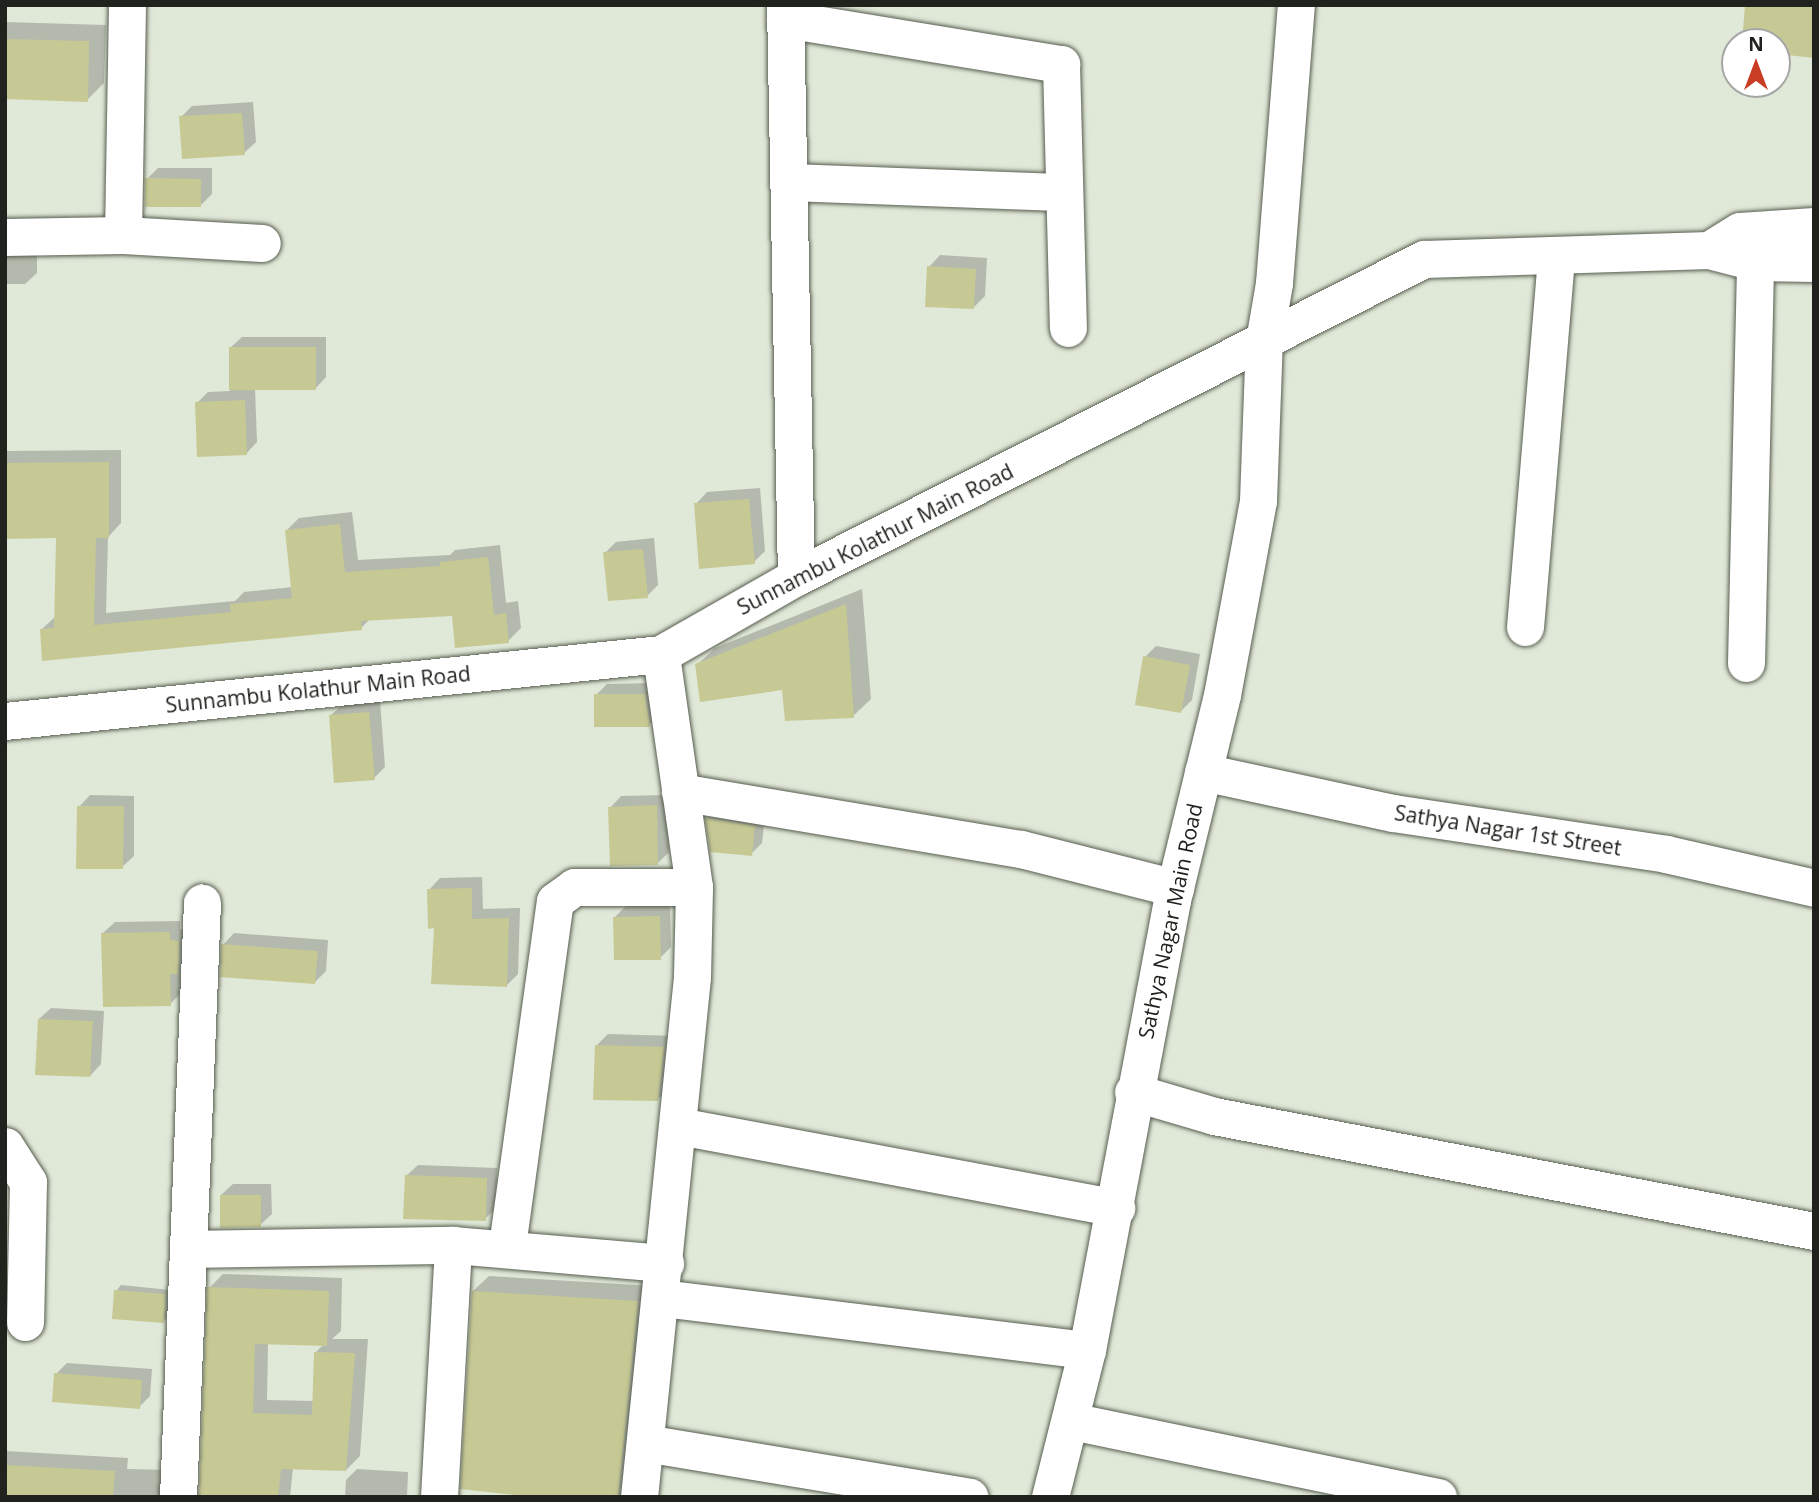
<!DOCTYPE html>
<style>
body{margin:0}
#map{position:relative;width:1819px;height:1502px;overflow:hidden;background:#e0e8d8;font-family:"Open Sans",sans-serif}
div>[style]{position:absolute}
.shadow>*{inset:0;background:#0003}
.building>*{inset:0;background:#c7c995}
.roads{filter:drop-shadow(0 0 2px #575e50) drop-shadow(0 0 2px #575e50)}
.minor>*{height:37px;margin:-18.5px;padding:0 18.5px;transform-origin:18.5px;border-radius:18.5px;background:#fff}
span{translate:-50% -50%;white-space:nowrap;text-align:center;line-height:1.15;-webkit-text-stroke:7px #fff;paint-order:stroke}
.street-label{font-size:21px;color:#20231d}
.frame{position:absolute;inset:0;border:7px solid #20231d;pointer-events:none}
.north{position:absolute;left:1721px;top:28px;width:70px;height:70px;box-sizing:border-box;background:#fff;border:2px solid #a6a7a5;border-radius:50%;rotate:0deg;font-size:19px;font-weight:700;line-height:28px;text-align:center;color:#20231d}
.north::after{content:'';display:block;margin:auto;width:24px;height:32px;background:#c83d24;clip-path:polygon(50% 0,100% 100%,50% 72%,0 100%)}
</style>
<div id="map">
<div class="shadow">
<i style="clip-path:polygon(5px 22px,106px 25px,104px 83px,87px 100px,5px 98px)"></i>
<i style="clip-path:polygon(253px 102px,256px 142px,244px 153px,181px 117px,192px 106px)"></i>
<i style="clip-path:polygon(158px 168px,212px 168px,212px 194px,201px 205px,147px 179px)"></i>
<i style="clip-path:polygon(5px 248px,37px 248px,37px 273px,25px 284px,5px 284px)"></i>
<i style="clip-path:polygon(940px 255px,987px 258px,985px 296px,973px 308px,929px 267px)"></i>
<i style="clip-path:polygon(242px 337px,326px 337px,326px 377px,315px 389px,255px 388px,257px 442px,246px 454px,197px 403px,208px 392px,230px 391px,230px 348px)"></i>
<i style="clip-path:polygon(121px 450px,121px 523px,108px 537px,106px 613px,235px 601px,244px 592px,293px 587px,286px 531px,299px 518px,352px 512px,358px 560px,450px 555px,455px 550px,500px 545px,506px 603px,518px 601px,521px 628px,508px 641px,454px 614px,370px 619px,361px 628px,42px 629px,56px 616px,57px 536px,5px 537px,5px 451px)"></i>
<i style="clip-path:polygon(760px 488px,765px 551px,754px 562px,696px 504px,707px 492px)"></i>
<i style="clip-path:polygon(654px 538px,658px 585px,647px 596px,605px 553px,616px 542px)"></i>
<i style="clip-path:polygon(862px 589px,871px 699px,853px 716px,784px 688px,697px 665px,715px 648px)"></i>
<i style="clip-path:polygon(1156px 646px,1200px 654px,1192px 700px,1181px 711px,1145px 657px)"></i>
<i style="clip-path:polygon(656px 683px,661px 714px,649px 725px,596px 695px,607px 684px)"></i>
<i style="clip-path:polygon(380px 701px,385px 767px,374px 778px,330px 716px,342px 705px)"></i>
<i style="clip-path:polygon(90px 795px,134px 796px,134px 856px,122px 867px,79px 807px)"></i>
<i style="clip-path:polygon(667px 795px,669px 852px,658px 863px,610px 808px,621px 796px)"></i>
<i style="clip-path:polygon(718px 807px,765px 815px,762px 843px,751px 854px,712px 850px,707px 818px)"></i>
<i style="clip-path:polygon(482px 877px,483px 909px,520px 908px,518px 974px,507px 985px,435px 927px,429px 890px,440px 878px)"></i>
<i style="clip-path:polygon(670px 905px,671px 947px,660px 958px,615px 917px,626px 906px)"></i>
<i style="clip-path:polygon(180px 921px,180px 929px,190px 930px,181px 993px,170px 1004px,103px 933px,115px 922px)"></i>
<i style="clip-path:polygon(234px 933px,328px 940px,326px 971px,315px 982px,223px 945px)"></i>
<i style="clip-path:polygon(51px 1008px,104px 1011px,101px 1064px,90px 1076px,39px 1019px)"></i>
<i style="clip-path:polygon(608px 1034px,674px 1036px,669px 1088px,658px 1099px,597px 1045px)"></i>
<i style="clip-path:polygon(418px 1165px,497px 1168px,496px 1208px,485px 1219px,406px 1176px)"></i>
<i style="clip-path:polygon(233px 1184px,271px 1184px,272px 1214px,260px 1225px,221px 1195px)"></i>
<i style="clip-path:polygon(evenodd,223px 1274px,342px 1278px,341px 1331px,332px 1339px,368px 1339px,360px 1456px,346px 1470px,293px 1468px,290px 1497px,201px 1497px,209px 1288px,223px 1274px,268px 1343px,324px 1344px,315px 1353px,314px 1401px,267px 1400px,268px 1343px)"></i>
<i style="clip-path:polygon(489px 1276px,653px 1286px,628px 1497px,549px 1497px,473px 1291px)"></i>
<i style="clip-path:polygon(121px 1285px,170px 1290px,169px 1316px,163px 1322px,116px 1291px)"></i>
<i style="clip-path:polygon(67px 1363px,152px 1369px,150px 1396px,139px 1407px,56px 1374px)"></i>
<i style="clip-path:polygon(5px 1451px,128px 1458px,127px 1469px,171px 1470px,178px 1497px,5px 1497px)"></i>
<i style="clip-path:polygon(357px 1469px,408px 1472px,407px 1497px,345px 1497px,346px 1480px)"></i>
</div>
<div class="building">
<i style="clip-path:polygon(1745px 5px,1814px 5px,1814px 58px,1777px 54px,1777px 42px,1742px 42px)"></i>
<i style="clip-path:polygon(5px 39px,89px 41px,88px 102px,5px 99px)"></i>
<i style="clip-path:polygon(242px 113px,245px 155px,182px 159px,179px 116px)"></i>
<i style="clip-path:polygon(145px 178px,201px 179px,201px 207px,145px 207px)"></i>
<i style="clip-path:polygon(927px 266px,976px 269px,974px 309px,925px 307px)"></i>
<i style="clip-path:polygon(229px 347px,316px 347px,316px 390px,229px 390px)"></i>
<i style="clip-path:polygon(245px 400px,247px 455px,197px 457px,195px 402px)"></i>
<i style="clip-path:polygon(109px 462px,109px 538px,96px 538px,94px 625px,231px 612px,230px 604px,292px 598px,285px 530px,340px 524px,345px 572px,440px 566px,440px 562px,488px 557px,494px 615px,506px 613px,509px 643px,455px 648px,452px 616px,361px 621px,362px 630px,42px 661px,40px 629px,54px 628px,56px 538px,5px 539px,5px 463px)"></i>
<i style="clip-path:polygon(749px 499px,755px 564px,699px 569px,694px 503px)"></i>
<i style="clip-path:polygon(643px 549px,648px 598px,608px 601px,603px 552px)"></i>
<i style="clip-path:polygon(846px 604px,854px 718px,785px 721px,782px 690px,700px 702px,695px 664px)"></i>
<i style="clip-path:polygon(1143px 656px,1190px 665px,1181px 713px,1135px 705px)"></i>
<i style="clip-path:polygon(594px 694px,645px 694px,650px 727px,594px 727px)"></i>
<i style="clip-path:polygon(369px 712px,375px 780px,334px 783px,329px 715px)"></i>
<i style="clip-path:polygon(657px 805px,658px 865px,610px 866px,608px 807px)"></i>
<i style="clip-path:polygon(77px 806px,124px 806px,123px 869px,76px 869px)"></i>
<i style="clip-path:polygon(705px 818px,755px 826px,752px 856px,710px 852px)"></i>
<i style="clip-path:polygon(472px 888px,472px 919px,509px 918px,507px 987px,431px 984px,434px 928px,428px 929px,427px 889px)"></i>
<i style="clip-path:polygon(660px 916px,661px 960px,614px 960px,613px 917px)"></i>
<i style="clip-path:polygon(170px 932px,170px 940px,179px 941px,178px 974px,170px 974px,171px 1006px,103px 1007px,101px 933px)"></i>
<i style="clip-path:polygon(221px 944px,318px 951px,315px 984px,220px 977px)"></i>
<i style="clip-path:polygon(38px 1019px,93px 1021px,90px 1077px,35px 1075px)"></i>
<i style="clip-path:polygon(595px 1045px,664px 1047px,658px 1101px,593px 1100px)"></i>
<i style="clip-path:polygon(405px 1175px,487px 1178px,486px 1221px,403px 1219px)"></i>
<i style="clip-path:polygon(220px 1195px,261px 1195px,261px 1227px,220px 1228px)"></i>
<i style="clip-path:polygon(207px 1287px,329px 1291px,327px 1346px,255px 1344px,253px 1413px,312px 1415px,314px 1352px,355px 1353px,346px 1471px,281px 1469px,278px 1497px,199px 1497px)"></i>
<i style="clip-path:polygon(114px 1290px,165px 1294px,164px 1323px,112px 1319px)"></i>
<i style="clip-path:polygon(472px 1291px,638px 1301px,618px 1497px,532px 1497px,460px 1489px)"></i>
<i style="clip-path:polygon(54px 1373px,142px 1380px,140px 1409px,52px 1402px)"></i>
<i style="clip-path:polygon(5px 1465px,115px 1471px,113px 1497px,5px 1497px)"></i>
</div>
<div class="roads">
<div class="minor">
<i style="left:785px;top:5px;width:572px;rotate:88.9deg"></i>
<i style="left:785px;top:19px;width:280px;rotate:9.3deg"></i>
<i style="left:1061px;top:64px;width:264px;rotate:88.5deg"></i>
<i style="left:788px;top:182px;width:273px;rotate:2.1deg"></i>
<i style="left:123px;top:235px;width:230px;rotate:-89deg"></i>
<i style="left:5px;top:237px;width:118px;rotate:-1deg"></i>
<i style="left:123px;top:235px;width:139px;rotate:3.3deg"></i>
<i style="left:1709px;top:250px;width:36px;rotate:-32deg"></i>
<i style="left:1740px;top:231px;width:74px;rotate:-3.9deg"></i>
<i style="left:1525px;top:627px;width:373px;rotate:-85.2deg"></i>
<i style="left:1746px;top:663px;width:401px;rotate:-88.7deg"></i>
<i style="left:5px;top:721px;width:659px;rotate:-5.83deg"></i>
<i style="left:661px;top:654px;width:155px;rotate:-29.7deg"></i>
<i style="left:796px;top:577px;width:704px;rotate:-26.86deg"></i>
<i style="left:1424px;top:259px;width:285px;rotate:-1.8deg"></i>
<i style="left:1709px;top:250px;width:48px;rotate:14.6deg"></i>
<i style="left:1755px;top:262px;width:59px;rotate:1deg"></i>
<i style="left:1203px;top:772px;width:194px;rotate:12.2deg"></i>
<i style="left:1393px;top:813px;width:276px;rotate:8.5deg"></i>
<i style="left:1666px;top:854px;width:152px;rotate:12.9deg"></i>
<i style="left:680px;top:792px;width:346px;rotate:9.5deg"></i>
<i style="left:1021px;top:849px;width:159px;rotate:14.2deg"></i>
<i style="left:1133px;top:1092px;width:84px;rotate:16.5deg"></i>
<i style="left:1214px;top:1116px;width:611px;rotate:10.85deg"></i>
<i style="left:679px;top:1126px;width:445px;rotate:10.6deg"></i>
<i style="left:5px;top:1146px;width:43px;rotate:57.4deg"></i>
<i style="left:28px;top:1182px;width:140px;rotate:91.2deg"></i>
<i style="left:507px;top:1246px;width:348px;rotate:-82.1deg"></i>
<i style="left:555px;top:901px;width:24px;rotate:-36deg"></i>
<i style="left:574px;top:887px;width:120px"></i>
<i style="left:188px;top:1249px;width:265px;rotate:-0.9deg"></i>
<i style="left:662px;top:1298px;width:428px;rotate:7deg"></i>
<i style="left:1071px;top:1421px;width:375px;rotate:11.7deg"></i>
<i style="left:645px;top:1443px;width:329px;rotate:9.4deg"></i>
<i style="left:178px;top:1497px;width:595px;rotate:-87.69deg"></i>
<i style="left:439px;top:1497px;width:252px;rotate:-86.8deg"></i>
<i style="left:453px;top:1245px;width:213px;rotate:4.9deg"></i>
<i style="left:639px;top:1497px;width:523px;rotate:-84.18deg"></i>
<i style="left:692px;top:977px;width:90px;rotate:-88.7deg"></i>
<i style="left:694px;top:887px;width:235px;rotate:-98.1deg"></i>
<i style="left:1050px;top:1497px;width:152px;rotate:-75.9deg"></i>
<i style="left:1087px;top:1350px;width:458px;rotate:-79.3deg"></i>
<i style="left:1172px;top:900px;width:211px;rotate:-76.3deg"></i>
<i style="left:1222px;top:695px;width:197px;rotate:-79.5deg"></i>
<i style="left:1258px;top:501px;width:160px;rotate:-87.9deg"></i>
<i style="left:1264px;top:341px;width:59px;rotate:-80.2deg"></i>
<i style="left:1274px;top:283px;width:279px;rotate:-85.5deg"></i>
</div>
</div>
<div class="street-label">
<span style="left:875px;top:539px;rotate:-27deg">Sunnambu Kolathur Main Road</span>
<span style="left:318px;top:689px;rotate:-6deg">Sunnambu Kolathur Main Road</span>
<span style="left:1508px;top:830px;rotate:9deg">Sathya Nagar 1st Street</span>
<span style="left:1170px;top:921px;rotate:-78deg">Sathya Nagar Main Road</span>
</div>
<div class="frame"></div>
<div class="north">N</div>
</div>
